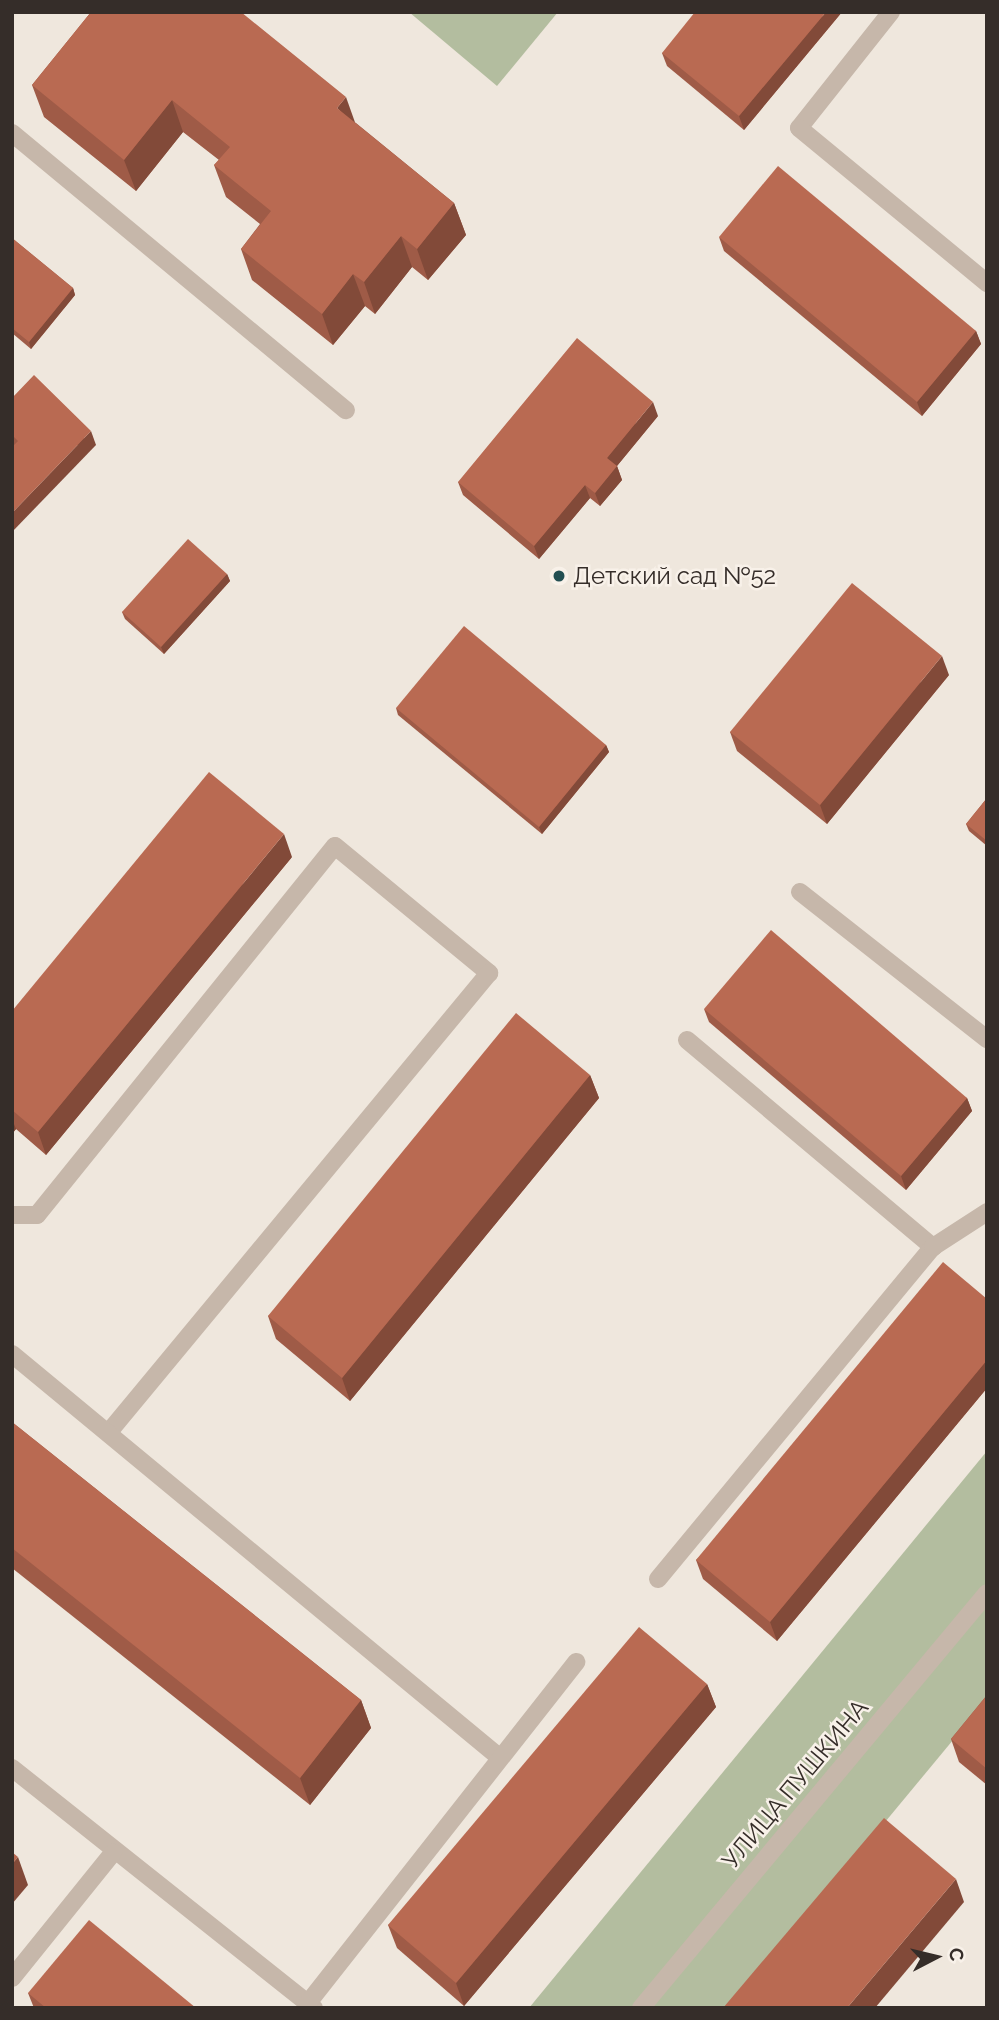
<!DOCTYPE html>
<meta charset="utf-8">
<style>
body{margin:0}
#map{position:relative;width:999px;height:2020px;overflow:hidden;background:#efe7dd;font-family:Raleway,sans-serif}
div>[style]{position:absolute}
.green>*{inset:0;background:#b3bd9f}
.minor>*{height:18px;margin:-9px;padding:0 9px;transform-origin:9px;border-radius:9px;background:#c6b7aa}
.wall>*{inset:0;background:#9f5b47}
.shaded-wall>*{inset:0;background:#824a39}
.building>*{inset:0;background:#b96a52}
.dots>*{width:19px;height:19px;translate:-50% -50%;box-sizing:border-box;border:4px solid #f8f1e9;border-radius:50%}
span{translate:-50% -50%;white-space:nowrap;text-align:center;line-height:1.15;-webkit-text-stroke:5px #f8f1e9;paint-order:stroke}
.poi-label{font-size:24px;color:#352d29}
.left{translate:0 -50%;text-align:left}
.street-label{font-size:24px;color:#352d29}
.frame{position:absolute;inset:0;border:14px solid #352d29;pointer-events:none}
.north{position:absolute;left:901px;top:1922px;width:70px;height:70px;-webkit-text-stroke:5px #f8f1e9;paint-order:stroke;rotate:83deg;font-size:19px;font-weight:700;line-height:28px;text-align:center;color:#352d29}
.north::after{content:'';display:block;margin:auto;width:24px;height:32px;background:#352d29;clip-path:polygon(50% 0,100% 100%,50% 72%,0 100%)}
</style>
<div id="map">
<div class="green">
<i style="clip-path:polygon(409px 12px,558px 12px,497px 86px)"></i>
<i style="clip-path:polygon(987px 1451px,987px 1699px,731px 2008px,529px 2008px)"></i>
</div>
<div class="minor">
<i style="left:891px;top:12px;width:148px;rotate:128.4deg"></i>
<i style="left:799px;top:128px;width:244px;rotate:39.5deg"></i>
<i style="left:12px;top:133px;width:434px;rotate:39.7deg"></i>
<i style="left:800px;top:892px;width:238px;rotate:38.2deg"></i>
<i style="left:687px;top:1040px;width:322px;rotate:40.1deg"></i>
<i style="left:12px;top:1215px;width:25px"></i>
<i style="left:37px;top:1215px;width:474px;rotate:-51.1deg"></i>
<i style="left:335px;top:846px;width:200px;rotate:39.5deg"></i>
<i style="left:489px;top:973px;width:596px;rotate:129.62deg"></i>
<i style="left:12px;top:1354px;width:631px;rotate:39.6deg"></i>
<i style="left:658px;top:1579px;width:431px;rotate:-50.4deg"></i>
<i style="left:933px;top:1247px;width:64px;rotate:-32.9deg"></i>
<i style="left:12px;top:1768px;width:386px;rotate:38.5deg"></i>
<i style="left:12px;top:1978px;width:161px;rotate:-51.1deg"></i>
<i style="left:308px;top:2003px;width:434px;rotate:-51.8deg"></i>
<i style="left:641px;top:2008px;width:540px;rotate:-50.18deg"></i>
</div>
<div class="wall">
<i style="clip-path:polygon(91px 12px,356px 123px,454px 203px,466px 235px,428px 280px,412px 267px,375px 314px,365px 306px,333px 345px,252px 280px,241px 249px,260px 224px,226px 197px,214px 165px,219px 160px,183px 132px,136px 191px,44px 117px,32px 85px)"></i>
<i style="clip-path:polygon(842px 12px,744px 130px,667px 66px,662px 53px)"></i>
<i style="clip-path:polygon(719px 237px,976px 331px,981px 344px,922px 416px,724px 251px)"></i>
<i style="clip-path:polygon(12px 238px,73px 288px,75px 295px,31px 349px,12px 333px)"></i>
<i style="clip-path:polygon(12px 398px,96px 445px,14px 445px,12px 444px)"></i>
<i style="clip-path:polygon(658px 416px,617px 466px,622px 480px,600px 506px,590px 498px,539px 559px,463px 495px,458px 482px)"></i>
<i style="clip-path:polygon(227px 574px,230px 581px,164px 654px,125px 619px,122px 612px)"></i>
<i style="clip-path:polygon(949px 675px,827px 824px,737px 751px,730px 732px)"></i>
<i style="clip-path:polygon(396px 708px,606px 745px,609px 752px,542px 834px,398px 715px)"></i>
<i style="clip-path:polygon(987px 798px,987px 846px,969px 831px,966px 824px)"></i>
<i style="clip-path:polygon(292px 857px,46px 1155px,16px 1129px,12px 1134px,12px 1011px)"></i>
<i style="clip-path:polygon(704px 1009px,967px 1098px,972px 1111px,906px 1190px,709px 1022px)"></i>
<i style="clip-path:polygon(590px 1075px,599px 1098px,350px 1401px,276px 1339px,268px 1316px)"></i>
<i style="clip-path:polygon(987px 1299px,987px 1388px,777px 1641px,703px 1579px,696px 1560px)"></i>
<i style="clip-path:polygon(12px 1422px,361px 1700px,371px 1728px,310px 1805px,12px 1568px)"></i>
<i style="clip-path:polygon(707px 1684px,716px 1707px,464px 2006px,397px 1948px,388px 1925px)"></i>
<i style="clip-path:polygon(987px 1695px,987px 1785px,959px 1762px,951px 1739px)"></i>
<i style="clip-path:polygon(28px 1993px,196px 2008px,34px 2008px)"></i>
</div>
<div class="shaded-wall">
<i style="clip-path:polygon(826px 12px,842px 12px,744px 130px,739px 116px)"></i>
<i style="clip-path:polygon(346px 97px,357px 128px,337px 108px)"></i>
<i style="clip-path:polygon(172px 100px,183px 132px,136px 191px,124px 160px)"></i>
<i style="clip-path:polygon(454px 203px,466px 235px,428px 280px,417px 249px)"></i>
<i style="clip-path:polygon(401px 236px,412px 267px,375px 314px,364px 282px)"></i>
<i style="clip-path:polygon(353px 274px,365px 306px,333px 345px,322px 314px)"></i>
<i style="clip-path:polygon(73px 288px,75px 295px,31px 349px,29px 342px)"></i>
<i style="clip-path:polygon(976px 331px,981px 344px,922px 416px,917px 402px)"></i>
<i style="clip-path:polygon(653px 402px,658px 416px,612px 472px,607px 458px)"></i>
<i style="clip-path:polygon(91px 431px,96px 445px,12px 532px,12px 513px)"></i>
<i style="clip-path:polygon(617px 466px,622px 480px,600px 506px,595px 493px)"></i>
<i style="clip-path:polygon(585px 485px,590px 498px,539px 559px,534px 546px)"></i>
<i style="clip-path:polygon(227px 574px,230px 581px,164px 654px,161px 647px)"></i>
<i style="clip-path:polygon(942px 656px,949px 675px,827px 824px,820px 805px)"></i>
<i style="clip-path:polygon(606px 745px,609px 752px,542px 834px,539px 827px)"></i>
<i style="clip-path:polygon(284px 834px,292px 857px,46px 1155px,38px 1132px)"></i>
<i style="clip-path:polygon(590px 1075px,599px 1098px,350px 1401px,342px 1378px)"></i>
<i style="clip-path:polygon(967px 1098px,972px 1111px,906px 1190px,901px 1176px)"></i>
<i style="clip-path:polygon(12px 1119px,16px 1129px,12px 1134px)"></i>
<i style="clip-path:polygon(987px 1360px,987px 1388px,777px 1641px,770px 1622px)"></i>
<i style="clip-path:polygon(707px 1684px,716px 1707px,464px 2006px,456px 1983px)"></i>
<i style="clip-path:polygon(361px 1700px,371px 1728px,310px 1805px,300px 1778px)"></i>
<i style="clip-path:polygon(18px 1857px,28px 1885px,12px 1904px,12px 1864px)"></i>
<i style="clip-path:polygon(956px 1879px,964px 1902px,875px 2008px,847px 2008px)"></i>
</div>
<div class="building">
<i style="clip-path:polygon(91px 12px,241px 12px,346px 97px,337px 108px,454px 203px,417px 249px,401px 236px,364px 282px,353px 274px,322px 314px,241px 249px,271px 211px,214px 165px,230px 147px,172px 100px,124px 160px,32px 85px)"></i>
<i style="clip-path:polygon(695px 12px,826px 12px,739px 116px,662px 53px)"></i>
<i style="clip-path:polygon(778px 166px,976px 331px,917px 402px,719px 237px)"></i>
<i style="clip-path:polygon(12px 238px,73px 288px,29px 342px,12px 328px)"></i>
<i style="clip-path:polygon(577px 338px,653px 402px,607px 458px,617px 466px,595px 493px,585px 485px,534px 546px,458px 482px)"></i>
<i style="clip-path:polygon(34px 375px,91px 431px,12px 513px,12px 447px,18px 441px,12px 435px,12px 398px)"></i>
<i style="clip-path:polygon(188px 539px,227px 574px,161px 647px,122px 612px)"></i>
<i style="clip-path:polygon(852px 583px,942px 656px,820px 805px,730px 732px)"></i>
<i style="clip-path:polygon(464px 626px,606px 745px,539px 827px,396px 708px)"></i>
<i style="clip-path:polygon(209px 772px,284px 834px,38px 1132px,12px 1110px,12px 1011px)"></i>
<i style="clip-path:polygon(987px 798px,987px 841px,966px 824px)"></i>
<i style="clip-path:polygon(771px 930px,967px 1098px,901px 1176px,704px 1009px)"></i>
<i style="clip-path:polygon(516px 1013px,590px 1075px,342px 1378px,268px 1316px)"></i>
<i style="clip-path:polygon(943px 1262px,987px 1299px,987px 1360px,770px 1622px,696px 1560px)"></i>
<i style="clip-path:polygon(12px 1422px,361px 1700px,300px 1778px,12px 1548px)"></i>
<i style="clip-path:polygon(639px 1627px,707px 1684px,456px 1983px,388px 1925px)"></i>
<i style="clip-path:polygon(987px 1695px,987px 1769px,951px 1739px)"></i>
<i style="clip-path:polygon(884px 1818px,956px 1879px,847px 2008px,723px 2008px)"></i>
<i style="clip-path:polygon(12px 1852px,18px 1857px,12px 1864px)"></i>
<i style="clip-path:polygon(89px 1920px,196px 2008px,46px 2008px,28px 1993px)"></i>
</div>
<div class="dots">
<i style="left:559px;top:576px;background:#234f52"></i>
</div>
<div class="poi-label">
<span class="left" style="left:573px;top:576px">Детский сад №52</span>
</div>
<div class="street-label">
<span style="left:795px;top:1784px;rotate:-50deg">УЛИЦА ПУШКИНА</span>
</div>
<div class="frame"></div>
<div class="north">С</div>
</div>
